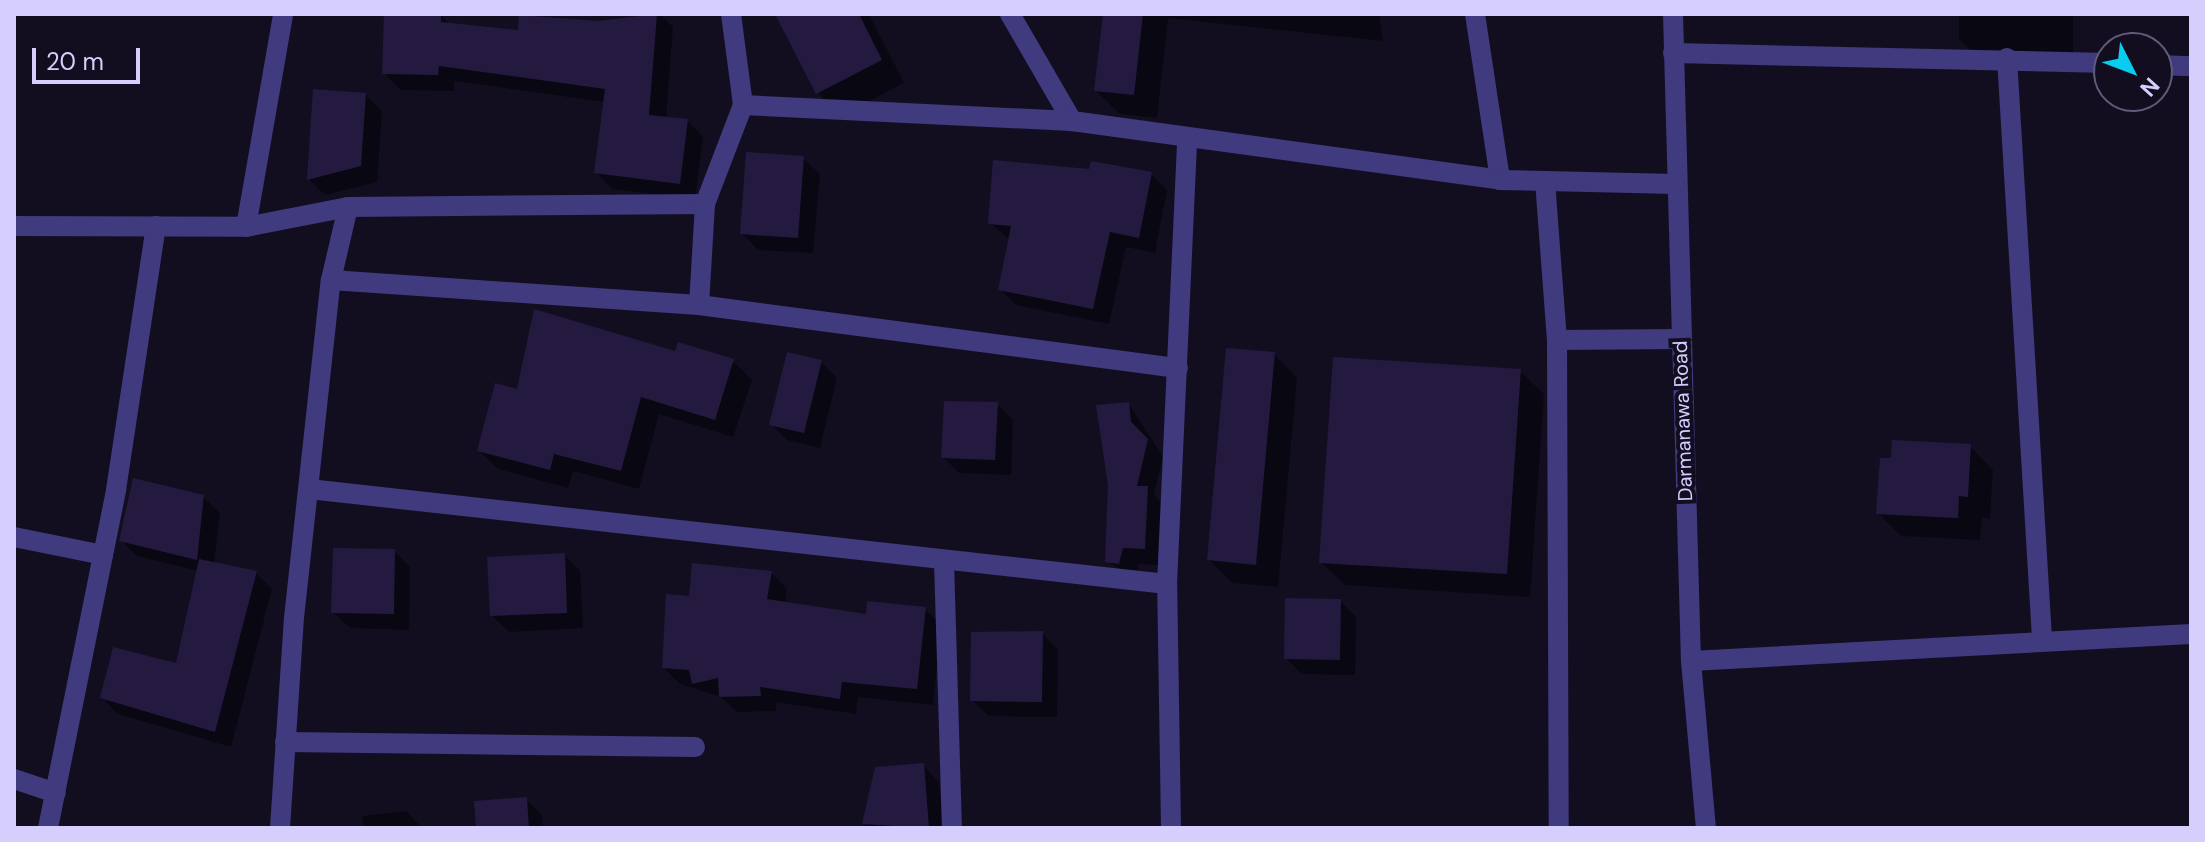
<!DOCTYPE html>
<style>
body{margin:0}
#map{position:relative;width:2205px;height:842px;overflow:hidden;background:#120e20;font-family:"DM Sans",sans-serif}
div>[style]{position:absolute}
.shadow>*{inset:0;background:#0007}
.building>*{inset:0;background:#241a40}
.minor>*{height:20px;margin:-10px;padding:0 10px;transform-origin:10px;border-radius:10px;background:#403a7e}
span{translate:-50% -50%;white-space:nowrap;text-align:center;line-height:1.15;-webkit-text-stroke:8px #120e20;paint-order:stroke}
.street-label{font-size:20px;color:#d6cefd}
.frame{position:absolute;inset:0;border:16px solid #d6cefd;pointer-events:none}
.north{position:absolute;left:2093px;top:32px;width:80px;height:80px;box-sizing:border-box;background:#120e20;border:2px solid #605b78;border-radius:50%;rotate:132deg;font-size:22px;font-weight:700;line-height:32px;text-align:center;color:#d6cefd}
.north::after{content:'';display:block;margin:auto;width:28px;height:36px;background:#08ccf0;clip-path:polygon(50% 0,100% 100%,50% 72%,0 100%)}
.scale{position:absolute;left:32px;top:48px;width:108px;height:36px;box-sizing:border-box;border:4px solid #d6cefd;border-top:0;padding-left:10px;font-size:24px;line-height:28px;white-space:nowrap;color:#d6cefd;-webkit-text-stroke:6px #120e20;paint-order:stroke}
</style>
<div id="map">
<div class="shadow">
<i style="clip-path:polygon(386px 14px,440px 14px,451px 26px,519px 32px,660px 14px,673px 27px,666px 119px,687px 121px,703px 137px,695px 199px,612px 189px,596px 172px,605px 102px,454px 81px,454px 91px,400px 90px,384px 73px)"></i>
<i style="clip-path:polygon(778px 14px,869px 14px,904px 83px,841px 116px,818px 93px)"></i>
<i style="clip-path:polygon(1105px 14px,1379px 14px,1383px 41px,1168px 18px,1157px 118px,1120px 114px,1096px 91px)"></i>
<i style="clip-path:polygon(1959px 14px,2073px 14px,2073px 61px,1982px 62px,1959px 39px)"></i>
<i style="clip-path:polygon(366px 95px,382px 111px,377px 182px,325px 195px,309px 179px)"></i>
<i style="clip-path:polygon(803px 158px,820px 174px,813px 253px,758px 250px,742px 233px)"></i>
<i style="clip-path:polygon(1151px 174px,1167px 190px,1155px 253px,1126px 247px,1109px 324px,1016px 305px,1000px 289px,1010px 240px,990px 223px)"></i>
<i style="clip-path:polygon(676px 354px,733px 361px,752px 380px,733px 437px,659px 414px,639px 489px,573px 471px,568px 488px,498px 469px,479px 451px,518px 391px)"></i>
<i style="clip-path:polygon(1274px 354px,1297px 378px,1278px 587px,1232px 583px,1209px 560px)"></i>
<i style="clip-path:polygon(821px 362px,837px 378px,820px 448px,787px 440px,771px 424px)"></i>
<i style="clip-path:polygon(1520px 371px,1544px 394px,1530px 597px,1345px 585px,1321px 562px)"></i>
<i style="clip-path:polygon(997px 404px,1013px 420px,1011px 475px,959px 473px,943px 457px)"></i>
<i style="clip-path:polygon(1129px 404px,1163px 457px,1154px 495px,1163px 504px,1160px 565px,1139px 564px,1135px 579px,1107px 561px)"></i>
<i style="clip-path:polygon(1970px 446px,1993px 470px,1990px 519px,1982px 518px,1980px 540px,1901px 536px,1878px 513px)"></i>
<i style="clip-path:polygon(203px 497px,220px 513px,214px 564px,256px 573px,272px 589px,231px 747px,118px 714px,102px 698px,178px 666px,199px 571px,137px 556px,121px 540px)"></i>
<i style="clip-path:polygon(394px 551px,410px 567px,409px 630px,350px 628px,333px 612px)"></i>
<i style="clip-path:polygon(564px 555px,580px 571px,583px 628px,509px 632px,492px 616px)"></i>
<i style="clip-path:polygon(771px 573px,787px 589px,785px 604px,867px 616px,925px 609px,941px 625px,933px 705px,858px 697px,856px 714px,776px 702px,776px 711px,737px 712px,721px 697px,680px 684px,664px 668px,691px 598px)"></i>
<i style="clip-path:polygon(1340px 601px,1356px 617px,1355px 675px,1302px 674px,1286px 658px)"></i>
<i style="clip-path:polygon(1042px 633px,1058px 650px,1057px 717px,989px 716px,972px 700px)"></i>
<i style="clip-path:polygon(923px 765px,939px 782px,943px 828px,869px 828px,864px 823px)"></i>
<i style="clip-path:polygon(526px 799px,542px 815px,543px 828px,478px 828px)"></i>
<i style="clip-path:polygon(406px 811px,422px 828px,363px 828px,362px 816px)"></i>
</div>
<div class="building">
<i style="clip-path:polygon(384px 14px,441px 14px,441px 22px,518px 30px,519px 15px,598px 21px,657px 14px,649px 115px,688px 119px,680px 184px,594px 173px,605px 89px,439px 66px,438px 75px,382px 74px)"></i>
<i style="clip-path:polygon(775px 14px,859px 14px,882px 60px,816px 94px)"></i>
<i style="clip-path:polygon(1103px 14px,1143px 14px,1134px 95px,1094px 91px)"></i>
<i style="clip-path:polygon(313px 89px,366px 93px,361px 166px,307px 180px)"></i>
<i style="clip-path:polygon(746px 152px,804px 156px,798px 238px,740px 234px)"></i>
<i style="clip-path:polygon(993px 160px,1089px 169px,1091px 161px,1152px 172px,1139px 238px,1110px 232px,1093px 309px,998px 290px,1011px 226px,988px 224px)"></i>
<i style="clip-path:polygon(534px 309px,675px 351px,678px 342px,734px 359px,715px 420px,641px 397px,621px 471px,554px 454px,550px 470px,477px 451px,495px 383px,517px 389px)"></i>
<i style="clip-path:polygon(1226px 348px,1275px 352px,1256px 565px,1207px 560px)"></i>
<i style="clip-path:polygon(787px 352px,822px 360px,804px 433px,769px 425px)"></i>
<i style="clip-path:polygon(1333px 357px,1521px 369px,1507px 574px,1319px 563px)"></i>
<i style="clip-path:polygon(944px 401px,998px 402px,995px 460px,941px 458px)"></i>
<i style="clip-path:polygon(1129px 402px,1131px 422px,1148px 439px,1137px 486px,1148px 486px,1145px 549px,1123px 548px,1119px 564px,1105px 562px,1108px 485px,1096px 405px)"></i>
<i style="clip-path:polygon(1892px 440px,1971px 444px,1968px 497px,1959px 496px,1958px 518px,1876px 514px,1880px 458px,1891px 458px)"></i>
<i style="clip-path:polygon(133px 478px,204px 495px,197px 560px,119px 541px)"></i>
<i style="clip-path:polygon(333px 548px,395px 549px,394px 614px,331px 613px)"></i>
<i style="clip-path:polygon(565px 553px,567px 613px,490px 616px,487px 557px)"></i>
<i style="clip-path:polygon(199px 559px,257px 571px,215px 732px,100px 698px,113px 647px,176px 663px)"></i>
<i style="clip-path:polygon(692px 563px,772px 571px,767px 599px,866px 614px,867px 601px,926px 607px,917px 689px,842px 682px,840px 699px,760px 687px,761px 696px,719px 697px,718px 678px,692px 684px,689px 670px,662px 668px,666px 594px,689px 596px)"></i>
<i style="clip-path:polygon(1285px 598px,1341px 599px,1340px 660px,1284px 659px)"></i>
<i style="clip-path:polygon(1043px 631px,1042px 702px,970px 701px,971px 632px)"></i>
<i style="clip-path:polygon(924px 763px,929px 828px,862px 824px,875px 767px)"></i>
<i style="clip-path:polygon(527px 797px,529px 828px,476px 828px,474px 801px)"></i>
</div>
<div class="minor">
<i style="left:1010px;top:14px;width:124px;rotate:59.9deg"></i>
<i style="left:1475px;top:14px;width:168px;rotate:81.4deg"></i>
<i style="left:1673px;top:14px;width:647px;rotate:88.41deg"></i>
<i style="left:1691px;top:661px;width:168px;rotate:84.9deg"></i>
<i style="left:1673px;top:53px;width:436px;rotate:1.3deg"></i>
<i style="left:2007px;top:58px;width:581px;rotate:86.55deg"></i>
<i style="left:2157px;top:65px;width:34px;rotate:2deg"></i>
<i style="left:743px;top:105px;width:329px;rotate:2.8deg"></i>
<i style="left:1072px;top:121px;width:432px;rotate:7.8deg"></i>
<i style="left:1500px;top:180px;width:175px;rotate:1.3deg"></i>
<i style="left:1545px;top:181px;width:159px;rotate:85.7deg"></i>
<i style="left:1557px;top:340px;width:488px;rotate:89.8deg"></i>
<i style="left:14px;top:226px;width:232px;rotate:0.2deg"></i>
<i style="left:246px;top:227px;width:104px;rotate:-11.1deg"></i>
<i style="left:348px;top:207px;width:357px;rotate:-0.5deg"></i>
<i style="left:246px;top:227px;width:216px;rotate:-80.1deg"></i>
<i style="left:331px;top:280px;width:369px;rotate:3.9deg"></i>
<i style="left:699px;top:305px;width:483px;rotate:7.5deg"></i>
<i style="left:699px;top:305px;width:101px;rotate:-86.6deg"></i>
<i style="left:705px;top:204px;width:106px;rotate:-69deg"></i>
<i style="left:743px;top:105px;width:92px;rotate:-97.5deg"></i>
<i style="left:1557px;top:340px;width:123px;rotate:-0.5deg"></i>
<i style="left:309px;top:489px;width:863px;rotate:6.32deg"></i>
<i style="left:14px;top:537px;width:91px;rotate:11.4deg"></i>
<i style="left:944px;top:561px;width:267px;rotate:88.3deg"></i>
<i style="left:1691px;top:661px;width:501px;rotate:-3.09deg"></i>
<i style="left:285px;top:742px;width:410px;rotate:0.7deg"></i>
<i style="left:14px;top:779px;width:44px;rotate:18.4deg"></i>
<i style="left:48px;top:828px;width:345px;rotate:-78.6deg"></i>
<i style="left:116px;top:490px;width:267px;rotate:-81.4deg"></i>
<i style="left:280px;top:828px;width:210px;rotate:-86.2deg"></i>
<i style="left:294px;top:618px;width:340px;rotate:-83.8deg"></i>
<i style="left:331px;top:280px;width:75px;rotate:-76.9deg"></i>
<i style="left:1171px;top:828px;width:244px;rotate:-90.9deg"></i>
<i style="left:1167px;top:584px;width:447px;rotate:-87.4deg"></i>
</div>
<div class="street-label">
<span style="left:1683px;top:421px;rotate:-92deg">Darmanawa Road</span>
</div>
<div class="frame"></div>
<div class="north">N</div>
<div class="scale">20 m</div>
</div>
